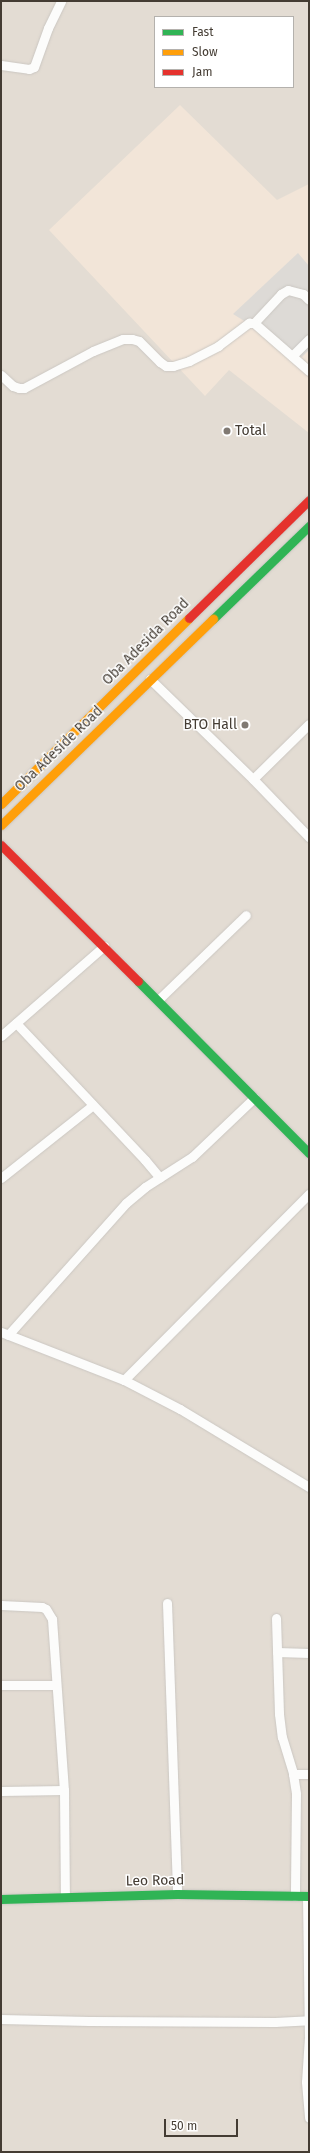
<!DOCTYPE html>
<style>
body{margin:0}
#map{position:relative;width:310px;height:2153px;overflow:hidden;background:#eeebe6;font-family:"Fira Sans",sans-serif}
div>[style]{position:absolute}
.residential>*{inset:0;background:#e3dcd3}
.commercial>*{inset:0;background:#f2e5d8}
.parking>*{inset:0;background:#dddad6}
.roads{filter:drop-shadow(0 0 1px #cbc7c2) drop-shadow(0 0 1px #cbc7c2)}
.street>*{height:9px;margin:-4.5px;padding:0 4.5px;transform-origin:4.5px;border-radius:4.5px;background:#fcfcfb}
.fast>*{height:9px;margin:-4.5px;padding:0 4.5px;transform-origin:4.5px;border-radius:4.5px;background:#30b455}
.slow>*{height:9px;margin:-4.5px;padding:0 4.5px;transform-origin:4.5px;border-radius:4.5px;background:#ff9f0a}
.jam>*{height:9px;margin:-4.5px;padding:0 4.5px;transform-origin:4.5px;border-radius:4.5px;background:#e5322d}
.dots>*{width:11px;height:11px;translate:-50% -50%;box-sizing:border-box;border:2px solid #fff;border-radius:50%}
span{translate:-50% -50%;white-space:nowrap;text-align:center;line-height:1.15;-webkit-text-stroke:3px #fff;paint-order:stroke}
.poi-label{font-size:14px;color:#443c33}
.left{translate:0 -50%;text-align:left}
.right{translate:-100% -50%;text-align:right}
.street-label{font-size:14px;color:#443c33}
.frame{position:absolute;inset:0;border:2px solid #443c33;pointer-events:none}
.legend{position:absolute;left:154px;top:16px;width:140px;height:72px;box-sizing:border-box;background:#fff;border:1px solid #b4b1ad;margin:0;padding:5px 7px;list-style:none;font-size:12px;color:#443c33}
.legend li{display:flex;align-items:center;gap:8px;height:20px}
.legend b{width:20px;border:1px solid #b4b1ad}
.scale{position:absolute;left:164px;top:2119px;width:74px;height:18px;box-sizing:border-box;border:2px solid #443c33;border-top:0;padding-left:5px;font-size:12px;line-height:14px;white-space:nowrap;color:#443c33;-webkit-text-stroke:3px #fff;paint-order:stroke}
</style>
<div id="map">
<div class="residential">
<i style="clip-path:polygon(evenodd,1px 1px,309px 1px,309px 2152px,1px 2152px,1px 1px,155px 17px,293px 17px,293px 87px,155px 87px,155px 17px)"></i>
</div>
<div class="commercial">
<i style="clip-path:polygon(180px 105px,277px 200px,309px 184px,309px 433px,229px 370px,205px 396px,49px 230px)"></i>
</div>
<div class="parking">
<i style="clip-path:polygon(298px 253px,309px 266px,309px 350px,302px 357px,233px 314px)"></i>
</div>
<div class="roads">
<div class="street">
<i style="left:1px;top:65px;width:28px;rotate:8deg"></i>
<i style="left:29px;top:69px;width:5px;rotate:-22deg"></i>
<i style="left:34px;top:67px;width:41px;rotate:-70.3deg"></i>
<i style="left:48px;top:28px;width:30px;rotate:-64deg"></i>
<i style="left:254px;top:323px;width:40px;rotate:-47deg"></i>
<i style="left:281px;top:294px;width:8px;rotate:-30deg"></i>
<i style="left:288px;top:290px;width:16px;rotate:15deg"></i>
<i style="left:303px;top:294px;width:8px;rotate:45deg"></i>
<i style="left:292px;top:356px;width:24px;rotate:-45deg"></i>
<i style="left:1px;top:375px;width:16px;rotate:43deg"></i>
<i style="left:13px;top:386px;width:6px;rotate:18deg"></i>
<i style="left:19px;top:388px;width:5px"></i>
<i style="left:24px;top:388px;width:78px;rotate:-28.2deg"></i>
<i style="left:93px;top:351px;width:32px;rotate:-22deg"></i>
<i style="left:123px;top:339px;width:9px"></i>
<i style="left:132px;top:339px;width:7px;rotate:16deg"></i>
<i style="left:139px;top:341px;width:30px;rotate:45deg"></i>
<i style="left:160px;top:362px;width:7px;rotate:34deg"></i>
<i style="left:166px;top:366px;width:7px"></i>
<i style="left:173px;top:366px;width:17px;rotate:-17deg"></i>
<i style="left:189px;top:361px;width:33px;rotate:-27deg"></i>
<i style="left:218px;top:346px;width:39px;rotate:-37deg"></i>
<i style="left:249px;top:323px;width:5px"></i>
<i style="left:254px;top:323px;width:73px;rotate:41.1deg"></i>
<i style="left:150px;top:679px;width:144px;rotate:44.2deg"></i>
<i style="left:253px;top:779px;width:81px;rotate:46deg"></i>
<i style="left:253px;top:779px;width:78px;rotate:-44.5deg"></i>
<i style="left:158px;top:1000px;width:122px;rotate:-44deg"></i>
<i style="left:16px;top:1023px;width:188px;rotate:46.7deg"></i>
<i style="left:145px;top:1160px;width:23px;rotate:50deg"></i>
<i style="left:1px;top:1036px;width:137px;rotate:-41.1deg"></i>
<i style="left:1px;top:1178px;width:117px;rotate:-38.4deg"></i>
<i style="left:1px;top:1332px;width:132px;rotate:21.3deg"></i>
<i style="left:124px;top:1380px;width:63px;rotate:27.4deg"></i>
<i style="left:180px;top:1409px;width:151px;rotate:31.2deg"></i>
<i style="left:8px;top:1335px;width:177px;rotate:-48.2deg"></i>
<i style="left:126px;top:1203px;width:25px;rotate:-40deg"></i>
<i style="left:145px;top:1187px;width:56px;rotate:-32.6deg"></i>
<i style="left:192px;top:1157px;width:86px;rotate:-43.6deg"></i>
<i style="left:124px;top:1380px;width:262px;rotate:-45.2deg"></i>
<i style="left:167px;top:1603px;width:291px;rotate:88deg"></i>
<i style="left:1px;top:1605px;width:41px;rotate:2.8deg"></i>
<i style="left:42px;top:1607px;width:4px;rotate:27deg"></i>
<i style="left:46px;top:1609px;width:12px;rotate:59deg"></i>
<i style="left:52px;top:1619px;width:171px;rotate:86deg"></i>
<i style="left:64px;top:1790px;width:107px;rotate:89.5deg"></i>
<i style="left:276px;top:1618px;width:96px;rotate:88.2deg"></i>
<i style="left:279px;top:1714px;width:23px;rotate:83deg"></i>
<i style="left:282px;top:1737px;width:39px;rotate:73deg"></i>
<i style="left:293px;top:1774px;width:20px;rotate:81deg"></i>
<i style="left:296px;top:1794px;width:102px;rotate:90.6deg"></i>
<i style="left:277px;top:1652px;width:32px;rotate:2deg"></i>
<i style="left:1px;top:1685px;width:55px"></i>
<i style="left:293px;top:1774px;width:16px"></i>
<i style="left:1px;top:1791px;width:63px;rotate:-0.9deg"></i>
<i style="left:307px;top:1896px;width:141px;rotate:89.2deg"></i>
<i style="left:309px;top:2037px;width:45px;rotate:93.8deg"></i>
<i style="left:306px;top:2082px;width:36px;rotate:85deg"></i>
<i style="left:1px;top:2019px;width:88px;rotate:1.3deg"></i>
<i style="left:89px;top:2021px;width:186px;rotate:0.3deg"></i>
<i style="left:275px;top:2022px;width:34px;rotate:-3deg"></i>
</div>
<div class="fast">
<i style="left:213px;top:619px;width:134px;rotate:-44.1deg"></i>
<i style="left:138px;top:981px;width:243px;rotate:45.2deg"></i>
<i style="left:1px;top:1899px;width:176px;rotate:-1.6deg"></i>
<i style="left:177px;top:1894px;width:132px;rotate:0.9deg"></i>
</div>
<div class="slow">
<i style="left:1px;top:804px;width:264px;rotate:-44.7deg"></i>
<i style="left:1px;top:825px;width:296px;rotate:-44.2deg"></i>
</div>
<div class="jam">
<i style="left:189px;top:618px;width:168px;rotate:-44.5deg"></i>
<i style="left:1px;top:845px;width:193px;rotate:44.8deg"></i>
</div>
</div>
<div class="dots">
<i style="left:227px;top:431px;background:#807972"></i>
<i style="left:245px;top:725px;background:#807972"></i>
</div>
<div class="poi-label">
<span class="left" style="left:235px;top:431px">Total</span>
<span class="right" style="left:237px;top:725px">BTO Hall</span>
</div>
<div class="street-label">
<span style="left:146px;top:642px;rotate:-45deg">Oba Adesida Road</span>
<span style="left:59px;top:749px;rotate:-44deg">Oba Adeside Road</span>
<span style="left:155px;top:1881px;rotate:-1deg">Leo Road</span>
</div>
<div class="frame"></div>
<ul class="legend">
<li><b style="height:5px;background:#30b455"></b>Fast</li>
<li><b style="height:5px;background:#ff9f0a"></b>Slow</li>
<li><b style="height:5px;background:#e5322d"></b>Jam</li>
</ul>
<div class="scale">50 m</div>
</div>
